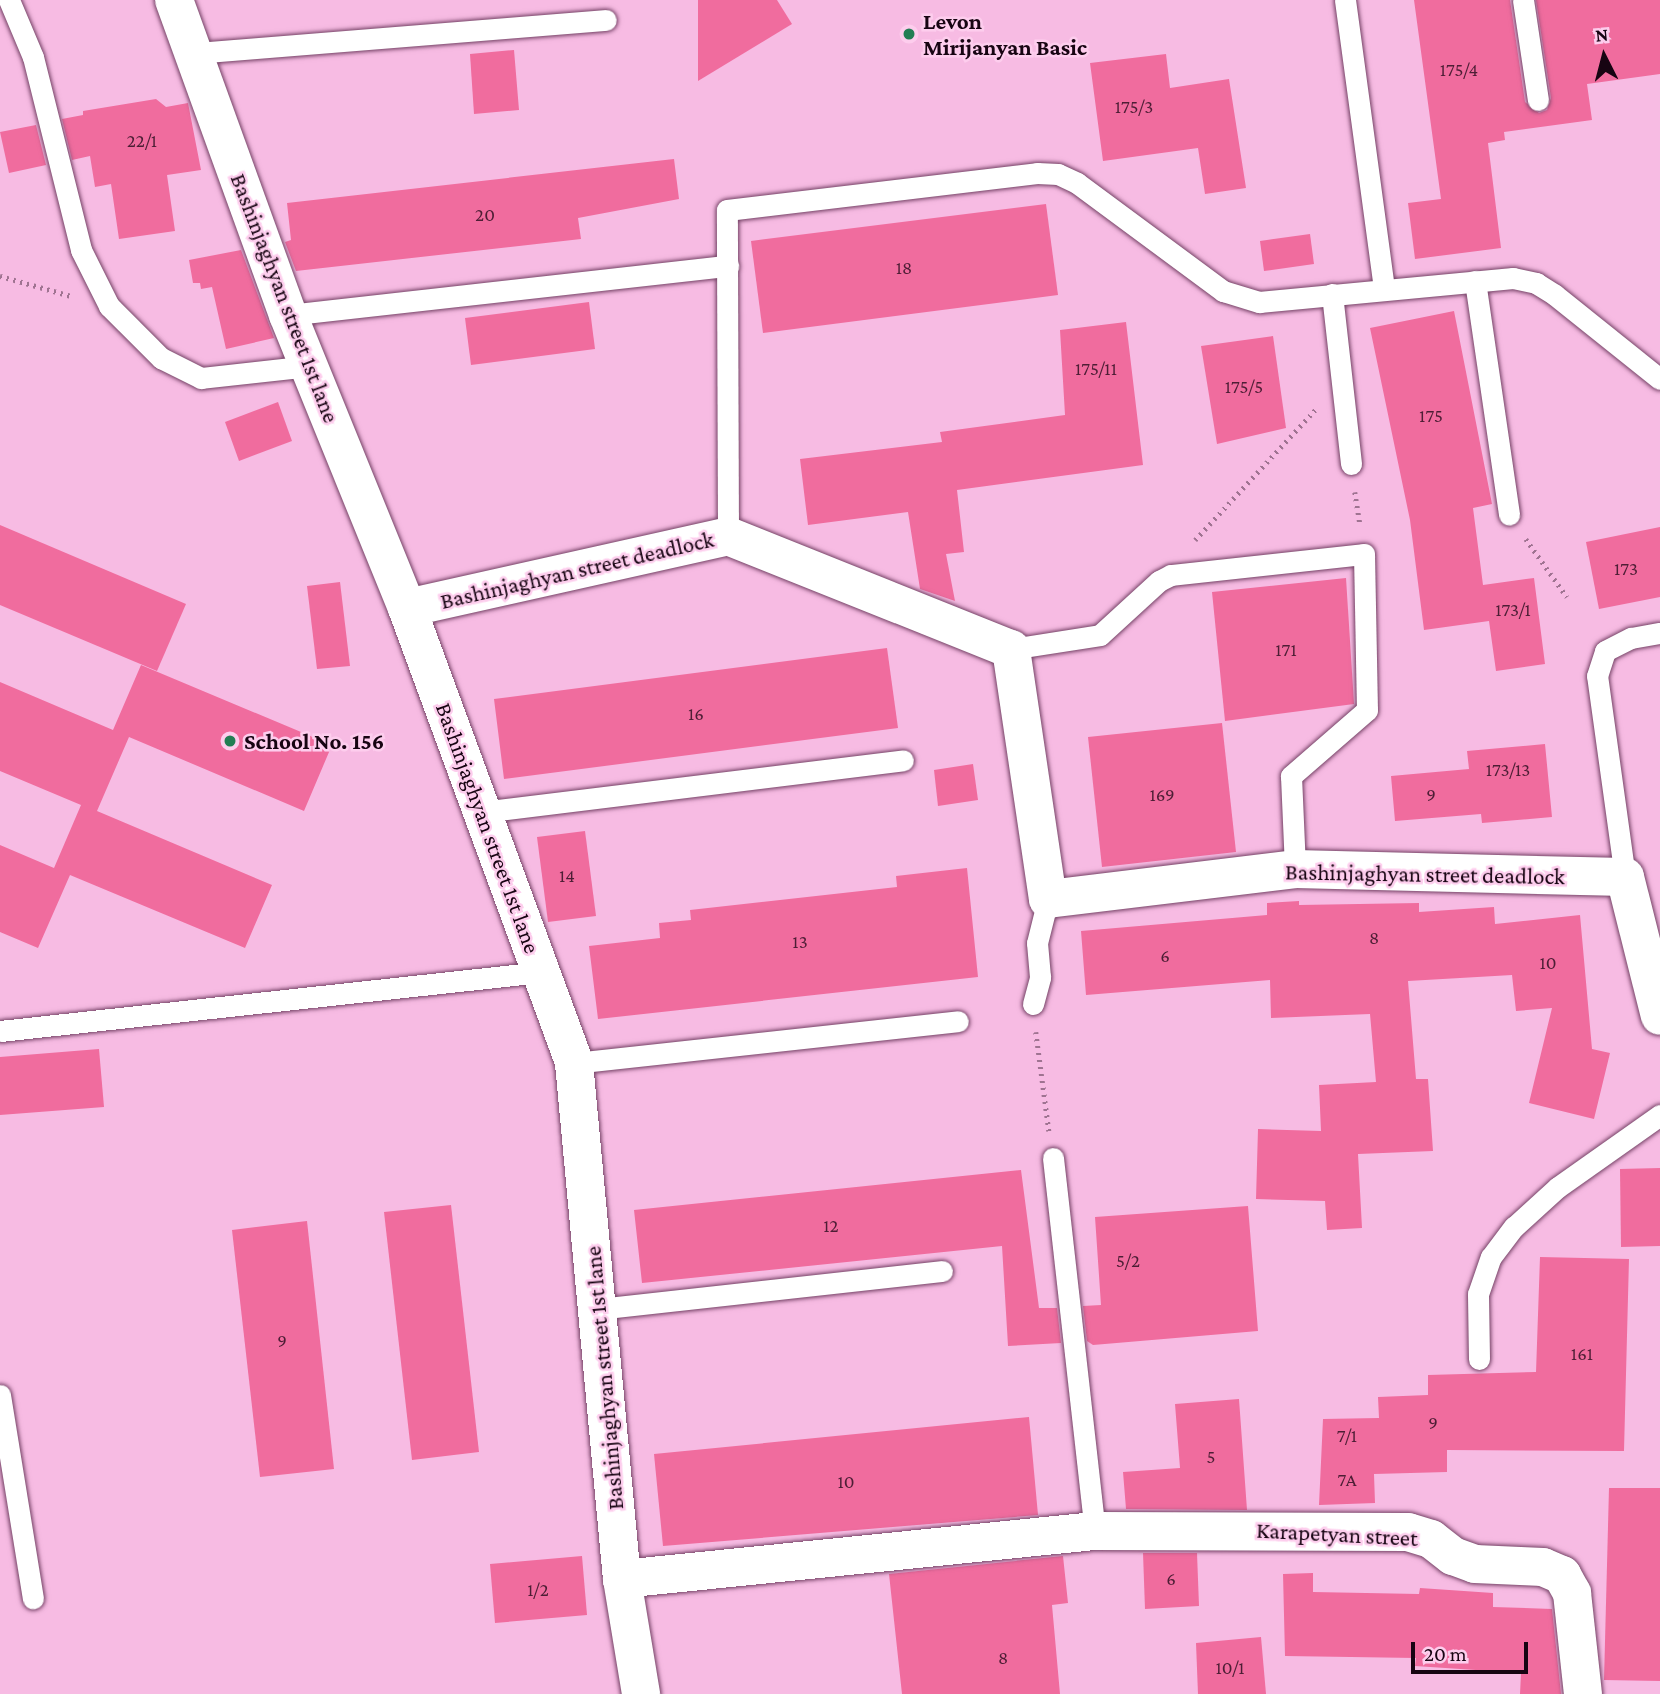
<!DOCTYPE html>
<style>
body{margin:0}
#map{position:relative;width:1660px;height:1694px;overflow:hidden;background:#f7bbe3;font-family:"Crimson Pro",serif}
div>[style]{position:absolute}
.building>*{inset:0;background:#f06c9e}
.path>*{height:4.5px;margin-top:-2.25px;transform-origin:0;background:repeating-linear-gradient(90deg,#9f7391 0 2px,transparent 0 7px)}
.roads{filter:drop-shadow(0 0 2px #754266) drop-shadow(0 0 2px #754266)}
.service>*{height:21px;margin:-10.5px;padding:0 10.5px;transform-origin:10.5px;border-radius:10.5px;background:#fff}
.minor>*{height:38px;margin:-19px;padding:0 19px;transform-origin:19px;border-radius:19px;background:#fff}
.dots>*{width:19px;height:19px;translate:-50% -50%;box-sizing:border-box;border:4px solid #fdcded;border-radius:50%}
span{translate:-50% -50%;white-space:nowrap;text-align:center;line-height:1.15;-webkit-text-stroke:5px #fdcded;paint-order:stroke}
.number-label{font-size:19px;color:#4d1e35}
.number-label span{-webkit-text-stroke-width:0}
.poi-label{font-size:23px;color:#170412;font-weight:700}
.left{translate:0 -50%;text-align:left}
.street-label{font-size:23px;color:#170412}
.north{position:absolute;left:1569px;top:21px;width:70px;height:70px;-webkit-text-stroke:5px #fdcded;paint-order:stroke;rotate:354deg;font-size:19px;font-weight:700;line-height:28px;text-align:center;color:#170412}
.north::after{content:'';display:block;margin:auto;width:24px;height:32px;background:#170412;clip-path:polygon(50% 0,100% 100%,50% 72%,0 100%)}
.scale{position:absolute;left:1411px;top:1642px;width:117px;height:32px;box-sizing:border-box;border:4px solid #170412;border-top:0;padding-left:9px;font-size:21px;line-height:24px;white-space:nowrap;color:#170412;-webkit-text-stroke:5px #fdcded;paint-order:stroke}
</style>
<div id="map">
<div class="building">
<i style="clip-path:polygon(698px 0,777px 0,792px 24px,698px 81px)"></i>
<i style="clip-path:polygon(1414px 0,1510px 0,1525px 102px,1539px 113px,1547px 110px,1551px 98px,1536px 0,1660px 0,1660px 74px,1587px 84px,1592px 120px,1504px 132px,1505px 140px,1488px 143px,1501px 248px,1415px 259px,1408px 203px,1441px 199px)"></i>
<i style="clip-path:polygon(514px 50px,519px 110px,474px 114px,470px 54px)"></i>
<i style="clip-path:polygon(1166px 54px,1170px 88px,1229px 79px,1246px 188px,1205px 194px,1198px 148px,1103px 161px,1090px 63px)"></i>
<i style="clip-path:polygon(156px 99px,166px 107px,188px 103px,201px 170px,167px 175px,175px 231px,119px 239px,111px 184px,95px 187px,90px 156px,72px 160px,62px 119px,83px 115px,83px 111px)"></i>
<i style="clip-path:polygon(36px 125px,46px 165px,9px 173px,0 132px)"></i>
<i style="clip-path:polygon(674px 159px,679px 199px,578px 218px,581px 239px,296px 271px,285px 242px,291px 240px,287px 203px)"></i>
<i style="clip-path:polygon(1046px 204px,1058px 295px,763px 333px,751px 241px)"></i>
<i style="clip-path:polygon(1310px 234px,1314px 264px,1264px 271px,1260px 241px)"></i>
<i style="clip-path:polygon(241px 250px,274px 338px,226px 349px,212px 287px,201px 289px,200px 283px,193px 283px,189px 260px)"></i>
<i style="clip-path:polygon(589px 302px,595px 349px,471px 365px,465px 318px)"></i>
<i style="clip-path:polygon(1454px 311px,1492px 504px,1473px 508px,1483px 585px,1534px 578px,1545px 664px,1496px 671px,1489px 621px,1424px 630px,1410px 520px,1370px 328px)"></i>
<i style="clip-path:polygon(1126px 322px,1143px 465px,957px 490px,964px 552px,946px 554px,955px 601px,920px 589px,908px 512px,808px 525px,800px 459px,942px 442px,940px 432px,1065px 415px,1060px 330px)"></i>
<i style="clip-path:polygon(1273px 336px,1286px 428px,1217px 444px,1201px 346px)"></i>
<i style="clip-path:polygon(278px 402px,292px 441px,239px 461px,225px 422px)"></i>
<i style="clip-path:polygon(0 525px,186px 604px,157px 671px,0 605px)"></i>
<i style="clip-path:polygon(1660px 527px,1660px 597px,1599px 609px,1586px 542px)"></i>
<i style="clip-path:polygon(1346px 578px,1354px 704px,1225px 721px,1212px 592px)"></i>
<i style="clip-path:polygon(340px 582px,350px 666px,317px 669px,307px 586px)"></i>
<i style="clip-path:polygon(887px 648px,898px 728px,504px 779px,494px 699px)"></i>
<i style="clip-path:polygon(141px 665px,332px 745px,304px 811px,129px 737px,97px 811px,272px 885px,245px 948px,70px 875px,38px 948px,0 932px,0 845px,54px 868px,81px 805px,0 771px,0 682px,113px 730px)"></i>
<i style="clip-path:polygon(1222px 723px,1236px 852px,1102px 867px,1088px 737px)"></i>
<i style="clip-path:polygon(1545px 744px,1552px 817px,1482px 823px,1481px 814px,1395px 821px,1391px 776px,1469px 769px,1467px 751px)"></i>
<i style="clip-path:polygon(973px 764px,978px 800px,938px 806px,934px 770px)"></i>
<i style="clip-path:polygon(585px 831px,596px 916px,548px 922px,537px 837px)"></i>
<i style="clip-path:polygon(967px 868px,978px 977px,598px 1019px,589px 946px,660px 938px,659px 923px,691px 920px,690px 910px,897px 887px,896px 876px)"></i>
<i style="clip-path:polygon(1299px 901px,1299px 905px,1419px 903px,1419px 912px,1494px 907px,1495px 924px,1580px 915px,1592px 1049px,1610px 1053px,1594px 1119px,1529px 1103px,1552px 1008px,1516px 1011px,1512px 975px,1408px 981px,1416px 1079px,1428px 1079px,1433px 1151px,1358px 1154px,1362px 1228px,1327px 1230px,1325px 1201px,1256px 1199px,1258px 1129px,1321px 1131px,1319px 1085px,1376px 1082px,1370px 1014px,1271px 1018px,1270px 980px,1086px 995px,1081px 931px,1267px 915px,1267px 903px)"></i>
<i style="clip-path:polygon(99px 1049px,104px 1107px,0 1115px,0 1057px)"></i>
<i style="clip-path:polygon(1660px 1168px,1660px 1246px,1621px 1247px,1620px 1169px)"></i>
<i style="clip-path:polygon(1021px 1170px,1039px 1308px,1057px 1308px,1061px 1343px,1008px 1346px,1002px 1246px,642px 1283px,634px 1210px)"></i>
<i style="clip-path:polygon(451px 1205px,479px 1452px,412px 1460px,384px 1212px)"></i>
<i style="clip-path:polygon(1248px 1206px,1258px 1331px,1093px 1345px,1087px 1341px,1083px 1306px,1101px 1305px,1095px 1217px)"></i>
<i style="clip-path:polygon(307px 1221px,334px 1469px,260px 1477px,232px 1230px)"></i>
<i style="clip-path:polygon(1540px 1257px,1629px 1259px,1624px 1451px,1447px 1450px,1447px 1472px,1374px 1474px,1375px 1503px,1319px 1505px,1323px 1419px,1379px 1418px,1378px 1397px,1428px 1395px,1428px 1375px,1536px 1372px)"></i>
<i style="clip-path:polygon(1239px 1399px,1247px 1510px,1126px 1509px,1123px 1472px,1180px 1468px,1175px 1404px)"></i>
<i style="clip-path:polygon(1029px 1417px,1038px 1515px,663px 1546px,654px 1454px)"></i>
<i style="clip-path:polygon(1609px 1488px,1660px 1488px,1660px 1681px,1604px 1680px)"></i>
<i style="clip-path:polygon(1143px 1553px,1197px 1553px,1199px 1606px,1145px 1609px)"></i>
<i style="clip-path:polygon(582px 1556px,587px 1615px,495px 1623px,490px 1564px)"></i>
<i style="clip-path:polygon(1063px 1556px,1068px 1603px,1052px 1605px,1060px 1694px,902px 1694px,889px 1574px)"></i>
<i style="clip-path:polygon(1313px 1573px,1313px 1592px,1419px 1594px,1420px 1588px,1493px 1593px,1493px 1607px,1552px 1609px,1561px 1694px,1520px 1694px,1521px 1673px,1415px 1666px,1416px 1658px,1285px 1656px,1283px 1574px)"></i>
<i style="clip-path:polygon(1261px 1637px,1266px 1694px,1198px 1694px,1196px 1643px)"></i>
</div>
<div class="path">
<i style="left:0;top:276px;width:74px;rotate:15.7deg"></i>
<i style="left:1355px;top:492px;width:33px;rotate:81deg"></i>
<i style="left:1526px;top:539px;width:71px;rotate:54.7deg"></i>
<i style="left:1195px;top:540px;width:177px;rotate:-47.3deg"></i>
<i style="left:1036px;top:1032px;width:100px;rotate:82.5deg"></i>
</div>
<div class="roads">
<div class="service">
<i style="left:9px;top:0;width:62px;rotate:67.2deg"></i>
<i style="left:33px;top:57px;width:199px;rotate:76deg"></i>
<i style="left:81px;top:250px;width:63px;rotate:63.4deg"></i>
<i style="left:109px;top:306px;width:74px;rotate:45deg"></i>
<i style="left:161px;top:358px;width:45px;rotate:26.6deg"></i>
<i style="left:201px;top:378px;width:110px;rotate:-6.3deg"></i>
<i style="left:1345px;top:0;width:292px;rotate:82.3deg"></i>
<i style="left:1523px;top:0;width:101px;rotate:81.5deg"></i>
<i style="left:195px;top:53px;width:412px;rotate:-4.6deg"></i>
<i style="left:1475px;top:281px;width:236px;rotate:81.7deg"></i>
<i style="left:1332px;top:294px;width:171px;rotate:83.6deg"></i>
<i style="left:288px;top:315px;width:443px;rotate:-6.4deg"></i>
<i style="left:728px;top:536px;width:326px;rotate:-90.2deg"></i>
<i style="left:727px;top:210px;width:312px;rotate:-6.8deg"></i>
<i style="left:1037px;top:173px;width:21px;rotate:3deg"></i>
<i style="left:1058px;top:174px;width:21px;rotate:25deg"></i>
<i style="left:1077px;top:183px;width:182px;rotate:36.5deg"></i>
<i style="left:1223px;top:291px;width:38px;rotate:17deg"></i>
<i style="left:1259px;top:302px;width:255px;rotate:-5.4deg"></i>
<i style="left:1513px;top:278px;width:24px;rotate:12deg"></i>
<i style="left:1536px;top:283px;width:22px;rotate:32deg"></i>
<i style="left:1555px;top:295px;width:134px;rotate:38.7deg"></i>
<i style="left:1011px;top:649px;width:90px;rotate:-8.9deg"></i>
<i style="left:1100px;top:635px;width:80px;rotate:-42.5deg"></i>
<i style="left:1159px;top:581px;width:13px;rotate:-27deg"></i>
<i style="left:1171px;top:575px;width:194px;rotate:-6.2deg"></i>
<i style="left:1364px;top:554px;width:156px;rotate:88.9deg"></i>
<i style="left:1367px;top:710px;width:101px;rotate:139deg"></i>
<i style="left:1291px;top:776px;width:93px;rotate:87.5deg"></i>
<i style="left:482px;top:812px;width:424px;rotate:-7deg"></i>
<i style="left:1625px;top:877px;width:203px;rotate:-97.9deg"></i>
<i style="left:1597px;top:676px;width:26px;rotate:-72deg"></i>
<i style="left:1605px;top:651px;width:29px;rotate:-27deg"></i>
<i style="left:1631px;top:638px;width:29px;rotate:-10deg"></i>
<i style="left:1033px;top:1004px;width:28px;rotate:-75deg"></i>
<i style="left:1040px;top:977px;width:34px;rotate:-95deg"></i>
<i style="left:1037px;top:943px;width:45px;rotate:-76deg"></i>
<i style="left:0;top:1031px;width:544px;rotate:-6.22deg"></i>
<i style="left:574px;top:1063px;width:386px;rotate:-6.2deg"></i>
<i style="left:1053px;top:1158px;width:375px;rotate:83.6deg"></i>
<i style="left:598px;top:1309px;width:346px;rotate:-6.3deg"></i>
<i style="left:1479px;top:1359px;width:65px;rotate:-90.9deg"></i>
<i style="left:1478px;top:1294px;width:39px;rotate:-71deg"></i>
<i style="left:1491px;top:1257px;width:38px;rotate:-53deg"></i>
<i style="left:1514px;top:1227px;width:59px;rotate:-42.3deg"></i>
<i style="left:1558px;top:1187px;width:125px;rotate:-35.2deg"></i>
<i style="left:0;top:1395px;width:206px;rotate:80.8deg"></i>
</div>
<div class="minor">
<i style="left:174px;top:0;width:335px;rotate:70.1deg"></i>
<i style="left:288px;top:315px;width:316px;rotate:67.9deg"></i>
<i style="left:407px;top:608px;width:485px;rotate:69.8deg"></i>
<i style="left:574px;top:1063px;width:518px;rotate:84.69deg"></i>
<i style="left:622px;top:1579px;width:117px;rotate:80.6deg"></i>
<i style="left:407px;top:608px;width:329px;rotate:-12.6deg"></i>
<i style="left:728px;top:536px;width:305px;rotate:21.8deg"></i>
<i style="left:1011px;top:649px;width:253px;rotate:81.6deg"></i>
<i style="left:1048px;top:899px;width:249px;rotate:-6.9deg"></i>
<i style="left:1295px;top:869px;width:330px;rotate:1.4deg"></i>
<i style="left:1625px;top:877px;width:143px;rotate:75.9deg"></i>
<i style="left:622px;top:1579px;width:475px;rotate:-5.8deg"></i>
<i style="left:1095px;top:1531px;width:313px;rotate:0.2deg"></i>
<i style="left:1408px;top:1532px;width:24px;rotate:17deg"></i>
<i style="left:1431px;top:1539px;width:28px;rotate:38deg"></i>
<i style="left:1453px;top:1556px;width:23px;rotate:20deg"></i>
<i style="left:1475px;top:1564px;width:68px;rotate:2.5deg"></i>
<i style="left:1543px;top:1567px;width:21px;rotate:23deg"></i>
<i style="left:1562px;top:1575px;width:21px;rotate:61deg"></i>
<i style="left:1572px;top:1593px;width:102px;rotate:83.8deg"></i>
</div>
</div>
<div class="dots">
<i style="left:909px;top:34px;background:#227e54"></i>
<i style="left:230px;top:741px;background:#227e54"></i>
</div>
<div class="number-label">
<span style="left:1459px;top:70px">175/4</span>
<span style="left:1134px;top:107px">175/3</span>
<span style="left:142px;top:141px">22/1</span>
<span style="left:485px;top:215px">20</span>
<span style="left:904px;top:268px">18</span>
<span style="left:1096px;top:369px">175/11</span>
<span style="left:1244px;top:387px">175/5</span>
<span style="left:1431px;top:416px">175</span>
<span style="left:1626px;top:569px">173</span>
<span style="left:1513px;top:610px">173/1</span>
<span style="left:1286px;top:650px">171</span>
<span style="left:696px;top:714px">16</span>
<span style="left:1508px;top:770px">173/13</span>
<span style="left:1162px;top:795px">169</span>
<span style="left:1431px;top:795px">9</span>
<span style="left:567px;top:876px">14</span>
<span style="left:1374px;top:938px">8</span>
<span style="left:800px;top:942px">13</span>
<span style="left:1165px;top:956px">6</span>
<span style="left:1548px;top:963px">10</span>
<span style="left:831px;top:1226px">12</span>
<span style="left:1128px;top:1261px">5/2</span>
<span style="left:282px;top:1341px">9</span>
<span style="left:1582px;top:1354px">161</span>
<span style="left:1433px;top:1423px">9</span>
<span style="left:1347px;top:1436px">7/1</span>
<span style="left:1211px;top:1457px">5</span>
<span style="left:1347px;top:1480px">7A</span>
<span style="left:846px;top:1482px">10</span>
<span style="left:1171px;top:1579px">6</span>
<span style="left:538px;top:1590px">1/2</span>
<span style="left:1003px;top:1658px">8</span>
<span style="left:1230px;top:1668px">10/1</span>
</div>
<div class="poi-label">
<span class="left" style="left:923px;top:34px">Levon<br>Mirijanyan Basic</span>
<span class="left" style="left:244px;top:741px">School No. 156</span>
</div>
<div class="street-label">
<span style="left:285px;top:298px;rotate:69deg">Bashinjaghyan street 1st lane</span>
<span style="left:577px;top:570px;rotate:-13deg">Bashinjaghyan street deadlock</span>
<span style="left:488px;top:828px;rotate:70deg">Bashinjaghyan street 1st lane</span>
<span style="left:1425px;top:874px;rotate:1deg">Bashinjaghyan street deadlock</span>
<span style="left:604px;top:1378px;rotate:-95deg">Bashinjaghyan street 1st lane</span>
<span style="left:1337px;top:1534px;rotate:3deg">Karapetyan street</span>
</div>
<div class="north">N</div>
<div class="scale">20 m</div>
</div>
